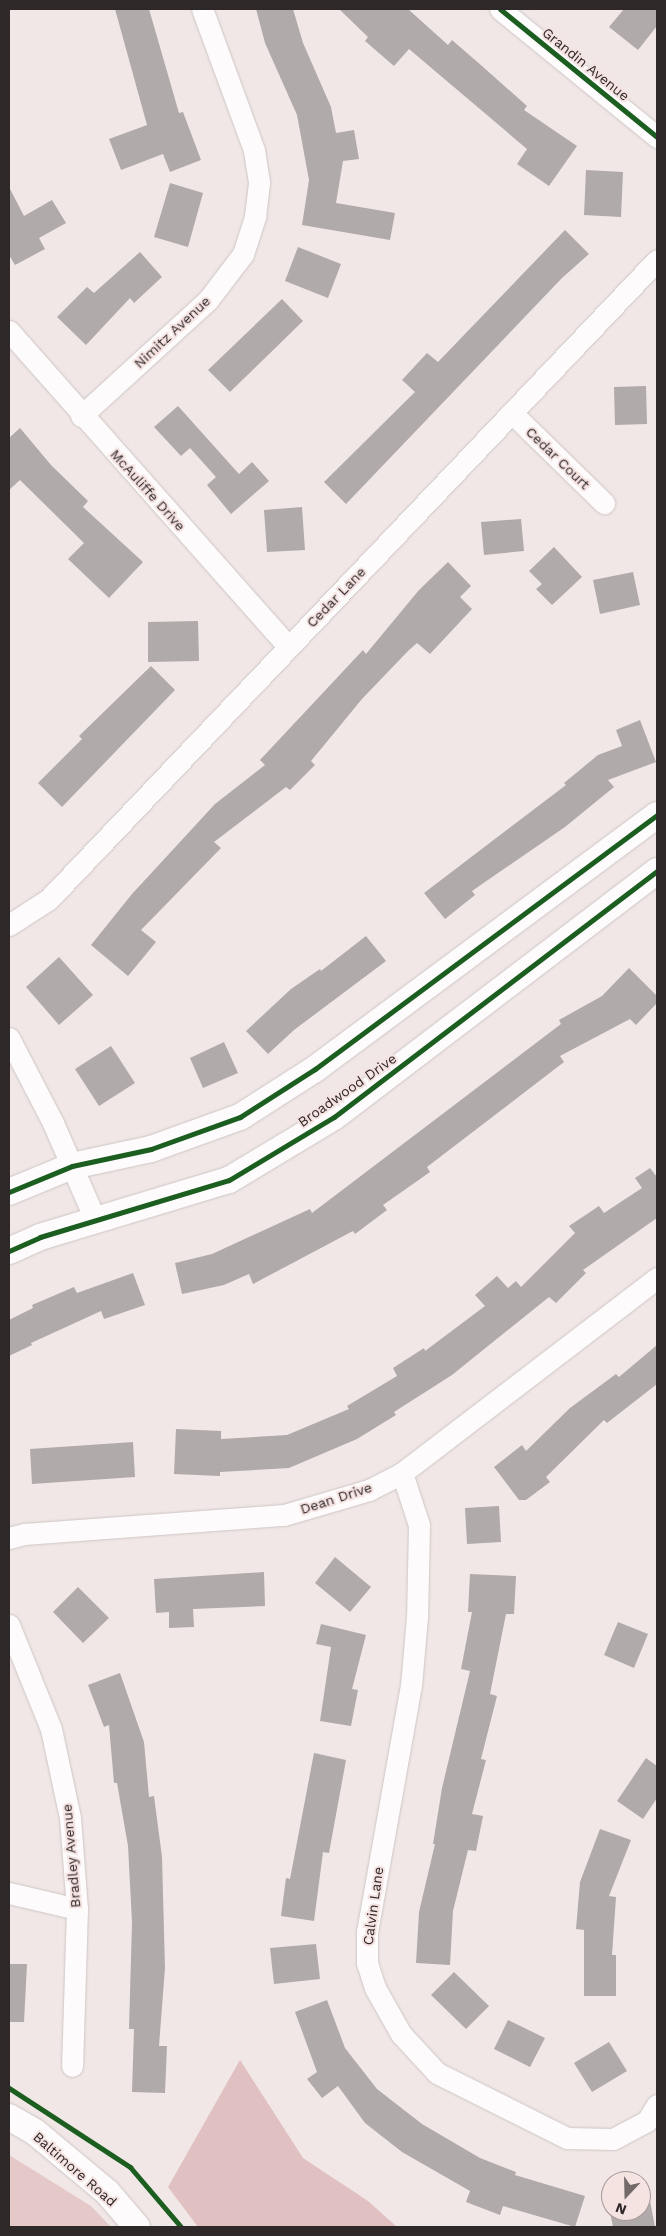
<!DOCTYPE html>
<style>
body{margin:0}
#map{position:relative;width:666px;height:2236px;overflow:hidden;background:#f1e7e6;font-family:"Work Sans",sans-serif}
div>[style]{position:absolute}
.green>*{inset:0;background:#e5c8c8}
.forest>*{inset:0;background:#e0c0c0}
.building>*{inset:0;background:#b1aaaa}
.roads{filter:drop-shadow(0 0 1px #cdc6c5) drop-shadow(0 0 1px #cdc6c5)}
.minor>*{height:21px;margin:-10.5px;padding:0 10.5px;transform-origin:10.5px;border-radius:10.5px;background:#fdfbfb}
.tertiary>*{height:26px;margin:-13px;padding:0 13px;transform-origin:13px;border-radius:13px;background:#fdfbfb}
.cycleway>*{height:5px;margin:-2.5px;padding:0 2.5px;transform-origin:2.5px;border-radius:2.5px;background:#1b5e20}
span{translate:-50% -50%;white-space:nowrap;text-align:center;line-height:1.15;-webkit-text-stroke:4px #f5e3e2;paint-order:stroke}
.street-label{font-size:14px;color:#2f2828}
.frame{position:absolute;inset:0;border:10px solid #2f2828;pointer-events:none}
.north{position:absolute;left:601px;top:2171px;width:50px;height:50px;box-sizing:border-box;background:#f5e3e2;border:1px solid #a69898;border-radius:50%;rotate:201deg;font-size:14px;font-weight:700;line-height:20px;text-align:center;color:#2f2828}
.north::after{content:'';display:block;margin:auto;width:18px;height:22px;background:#736b6a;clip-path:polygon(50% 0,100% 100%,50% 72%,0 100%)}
</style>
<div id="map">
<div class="green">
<i style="clip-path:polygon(9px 2155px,91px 2206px,111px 2227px,9px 2227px)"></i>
</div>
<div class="forest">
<i style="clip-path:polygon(240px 2060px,303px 2158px,368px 2201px,397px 2227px,198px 2227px,168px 2187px)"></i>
</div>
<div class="building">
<i style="clip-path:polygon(115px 9px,149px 9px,179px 113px,183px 112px,201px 160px,170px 172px,163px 154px,121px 170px,109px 139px,147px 125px)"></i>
<i style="clip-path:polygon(256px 9px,293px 9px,303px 43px,331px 107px,336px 133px,354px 130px,359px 159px,343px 161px,336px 203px,395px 213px,390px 240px,302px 225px,309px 180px,297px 115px,265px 43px)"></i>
<i style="clip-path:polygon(339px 9px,408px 9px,448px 45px,452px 40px,482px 66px,527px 106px,524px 110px,577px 146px,549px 186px,517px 164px,527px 149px,409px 49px,394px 66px,365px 41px,368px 37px)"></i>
<i style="clip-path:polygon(624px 9px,657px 9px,657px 26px,638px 50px,609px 27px)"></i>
<i style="clip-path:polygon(586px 170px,623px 172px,621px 217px,584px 215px)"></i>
<i style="clip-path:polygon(170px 183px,203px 193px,188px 247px,154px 237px)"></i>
<i style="clip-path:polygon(9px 187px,24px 216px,52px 200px,66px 223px,39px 238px,45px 249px,15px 265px,9px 255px)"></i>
<i style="clip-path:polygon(565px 230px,589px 254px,562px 278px,346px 504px,324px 482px,415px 392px,402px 380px,427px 353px,438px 362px)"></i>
<i style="clip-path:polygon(298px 247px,341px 264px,328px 298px,285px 281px)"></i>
<i style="clip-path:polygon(140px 252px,162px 277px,134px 303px,130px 298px,86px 345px,57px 317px,87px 287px,94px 293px)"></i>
<i style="clip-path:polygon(282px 299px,303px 321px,230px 392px,208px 370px)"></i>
<i style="clip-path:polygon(646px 386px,647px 424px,615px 425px,614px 387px)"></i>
<i style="clip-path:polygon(178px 406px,239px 474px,252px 462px,269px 481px,231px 514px,207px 485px,216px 477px,190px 448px,181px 456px,154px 427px)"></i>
<i style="clip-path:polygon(20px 428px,51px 465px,88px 501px,83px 507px,143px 562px,109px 598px,68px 559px,84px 543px,20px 480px,9px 490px,9px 438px)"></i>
<i style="clip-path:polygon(302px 507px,305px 550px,267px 552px,264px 510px)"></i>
<i style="clip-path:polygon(521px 519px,524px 551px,484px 555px,481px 522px)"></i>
<i style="clip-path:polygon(554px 547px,582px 577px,552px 605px,536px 589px,542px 584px,529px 571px)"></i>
<i style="clip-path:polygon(448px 562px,471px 586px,460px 597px,472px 609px,430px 654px,417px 643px,408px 651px,362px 699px,311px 761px,315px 765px,290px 790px,286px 787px,214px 842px,221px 848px,141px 930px,156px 942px,128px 976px,91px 945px,132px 894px,215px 804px,265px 765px,260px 760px,363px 650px,366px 654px,419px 590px)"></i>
<i style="clip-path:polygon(633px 572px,640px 605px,600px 614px,593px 580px)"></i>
<i style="clip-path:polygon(198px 621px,199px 661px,148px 662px,148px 622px)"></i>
<i style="clip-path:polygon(151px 666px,175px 690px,62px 807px,38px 783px,82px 739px,79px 736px)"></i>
<i style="clip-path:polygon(640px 720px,656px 762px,608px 780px,614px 787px,565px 827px,472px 891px,475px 895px,445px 919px,424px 893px,566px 785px,564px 783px,598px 755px,622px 746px,616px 730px)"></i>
<i style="clip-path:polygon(366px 936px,386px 961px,294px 1030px,268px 1054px,246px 1031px,291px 989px,320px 969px,321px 971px)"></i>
<i style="clip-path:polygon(59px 957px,93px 995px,59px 1025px,26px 987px)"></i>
<i style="clip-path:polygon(629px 968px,657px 996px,657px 1003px,636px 1025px,630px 1019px,560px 1056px,564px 1062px,427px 1167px,430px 1172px,383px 1205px,387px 1210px,355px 1234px,353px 1231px,253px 1284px,249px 1274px,224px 1285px,182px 1294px,175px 1263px,212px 1254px,310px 1209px,312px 1213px,561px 1024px,559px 1020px,602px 996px)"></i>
<i style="clip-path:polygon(224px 1042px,238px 1073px,203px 1088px,190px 1058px)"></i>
<i style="clip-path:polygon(111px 1046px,135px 1083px,99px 1106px,75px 1069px)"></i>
<i style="clip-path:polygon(650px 1168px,657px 1177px,657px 1218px,583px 1270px,586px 1273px,556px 1303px,549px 1297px,452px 1375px,394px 1412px,396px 1415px,357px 1439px,289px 1468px,220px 1472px,220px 1476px,174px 1474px,176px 1429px,221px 1431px,221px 1439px,287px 1435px,349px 1409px,347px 1406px,397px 1376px,393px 1368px,424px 1348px,425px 1351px,485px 1306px,475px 1295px,497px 1276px,508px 1288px,516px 1281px,521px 1287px,575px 1233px,569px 1226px,599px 1206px,604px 1213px,642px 1188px,635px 1178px)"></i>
<i style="clip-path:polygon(133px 1273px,145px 1305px,104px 1319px,101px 1311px,31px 1343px,32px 1345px,9px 1356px,9px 1320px,33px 1308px,32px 1305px,74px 1287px,77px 1293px)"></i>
<i style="clip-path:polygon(657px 1345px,657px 1384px,607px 1423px,604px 1420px,546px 1477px,550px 1482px,526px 1500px,519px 1500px,494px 1467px,522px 1445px,526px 1451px,570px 1408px,616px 1374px,619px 1377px)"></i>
<i style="clip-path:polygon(133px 1442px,135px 1477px,32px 1484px,30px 1449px)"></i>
<i style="clip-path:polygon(499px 1506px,501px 1542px,467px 1544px,465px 1508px)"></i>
<i style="clip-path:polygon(335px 1557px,371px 1587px,350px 1612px,315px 1583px)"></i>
<i style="clip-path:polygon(264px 1572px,265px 1606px,193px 1609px,194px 1627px,169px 1628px,169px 1612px,156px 1613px,154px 1579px)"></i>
<i style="clip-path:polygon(470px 1574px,516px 1576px,514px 1614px,506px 1614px,490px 1694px,497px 1696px,481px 1759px,486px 1760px,472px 1814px,483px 1816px,476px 1851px,468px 1850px,453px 1911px,450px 1965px,416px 1963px,419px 1912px,435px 1844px,433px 1844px,442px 1788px,470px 1671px,461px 1669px,472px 1612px,468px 1612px)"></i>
<i style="clip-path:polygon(78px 1587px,109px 1618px,83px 1643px,53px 1612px)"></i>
<i style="clip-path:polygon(618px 1622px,648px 1634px,634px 1668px,604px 1655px)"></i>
<i style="clip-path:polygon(321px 1624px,366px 1635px,352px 1689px,358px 1690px,351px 1726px,320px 1721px,331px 1647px,316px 1644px)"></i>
<i style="clip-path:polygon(120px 1673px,144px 1742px,149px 1797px,154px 1796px,162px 1857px,165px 1968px,159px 2046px,167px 2046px,165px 2093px,132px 2092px,134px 2029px,129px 2029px,132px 1922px,128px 1846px,117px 1783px,114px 1783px,109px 1725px,104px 1727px,88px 1685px)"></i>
<i style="clip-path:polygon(314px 1753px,346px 1760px,329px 1853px,323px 1852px,314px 1921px,281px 1916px,286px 1878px,290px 1879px)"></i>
<i style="clip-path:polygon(646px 1758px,657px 1766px,657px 1798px,643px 1819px,617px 1801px)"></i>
<i style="clip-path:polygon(600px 1829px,631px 1840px,609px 1896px,616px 1897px,612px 1955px,616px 1955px,616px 1996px,584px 1996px,584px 1930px,576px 1929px,580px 1882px)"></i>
<i style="clip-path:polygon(316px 1944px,320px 1979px,274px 1984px,270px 1948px)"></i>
<i style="clip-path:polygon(9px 1964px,27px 1964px,24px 2022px,9px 2022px)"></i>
<i style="clip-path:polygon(454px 1972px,489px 2006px,466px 2029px,431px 1995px)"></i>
<i style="clip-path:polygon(327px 2000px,345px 2048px,377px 2089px,422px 2124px,480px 2158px,516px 2172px,515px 2175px,585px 2196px,575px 2227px,503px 2206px,500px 2215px,466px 2202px,470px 2191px,402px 2152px,365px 2123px,338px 2086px,322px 2098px,307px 2079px,317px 2072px,295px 2012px)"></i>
<i style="clip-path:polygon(508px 2020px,545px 2038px,530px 2067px,494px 2049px)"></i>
<i style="clip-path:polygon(609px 2042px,627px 2071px,592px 2092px,574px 2063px)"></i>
<i style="clip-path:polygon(647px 2185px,655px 2227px,613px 2227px,606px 2193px,611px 2192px,611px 2211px,641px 2211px,641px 2186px)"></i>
</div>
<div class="roads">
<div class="minor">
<i style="left:500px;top:9px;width:203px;rotate:39.2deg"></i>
<i style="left:9px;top:331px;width:422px;rotate:48.5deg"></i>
<i style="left:512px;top:413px;width:129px;rotate:44.4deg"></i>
<i style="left:81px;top:416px;width:172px;rotate:-42.4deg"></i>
<i style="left:208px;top:300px;width:58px;rotate:-52.7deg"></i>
<i style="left:243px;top:254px;width:40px;rotate:-72deg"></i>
<i style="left:255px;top:216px;width:34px;rotate:-83deg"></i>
<i style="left:259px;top:182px;width:32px;rotate:-99deg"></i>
<i style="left:254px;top:150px;width:150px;rotate:-110.2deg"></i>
<i style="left:9px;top:925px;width:48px;rotate:-33deg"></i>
<i style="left:49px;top:899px;width:882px;rotate:-46.42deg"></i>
<i style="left:9px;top:1038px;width:96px;rotate:62.6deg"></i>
<i style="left:53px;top:1123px;width:105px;rotate:66.4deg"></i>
<i style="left:402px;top:1473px;width:55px;rotate:71.9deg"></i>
<i style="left:419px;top:1525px;width:92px;rotate:91.2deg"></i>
<i style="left:417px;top:1617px;width:68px;rotate:95deg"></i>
<i style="left:411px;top:1685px;width:250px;rotate:100.1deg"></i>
<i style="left:367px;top:1931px;width:32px;rotate:90deg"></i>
<i style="left:367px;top:1963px;width:26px;rotate:72deg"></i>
<i style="left:375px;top:1988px;width:53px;rotate:60.5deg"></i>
<i style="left:401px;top:2034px;width:53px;rotate:47.3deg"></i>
<i style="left:437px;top:2073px;width:145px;rotate:26.6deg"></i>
<i style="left:567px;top:2138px;width:46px;rotate:1.2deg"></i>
<i style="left:613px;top:2139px;width:38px;rotate:-28deg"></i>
<i style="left:647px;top:2121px;width:19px;rotate:-58deg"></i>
<i style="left:9px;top:1538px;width:16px;rotate:-15deg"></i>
<i style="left:24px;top:1534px;width:261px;rotate:-4.2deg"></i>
<i style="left:284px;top:1515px;width:89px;rotate:-16.4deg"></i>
<i style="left:369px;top:1490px;width:37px;rotate:-27deg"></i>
<i style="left:402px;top:1473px;width:321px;rotate:-37.4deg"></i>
<i style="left:9px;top:1625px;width:112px;rotate:68deg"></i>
<i style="left:51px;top:1729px;width:91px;rotate:77.9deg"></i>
<i style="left:70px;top:1818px;width:91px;rotate:85.6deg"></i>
<i style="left:77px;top:1909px;width:157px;rotate:91.8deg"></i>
<i style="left:9px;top:1893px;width:70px;rotate:13.2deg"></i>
</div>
<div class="tertiary">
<i style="left:9px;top:1192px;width:68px;rotate:-22.4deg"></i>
<i style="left:72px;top:1166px;width:81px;rotate:-12.1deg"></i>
<i style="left:151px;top:1149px;width:95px;rotate:-19.8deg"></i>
<i style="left:240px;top:1117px;width:89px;rotate:-32.6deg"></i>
<i style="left:315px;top:1069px;width:426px;rotate:-36.6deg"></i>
<i style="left:9px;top:1251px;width:34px;rotate:-24deg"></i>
<i style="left:40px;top:1237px;width:197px;rotate:-16.8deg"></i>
<i style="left:229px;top:1180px;width:122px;rotate:-31deg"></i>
<i style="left:334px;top:1117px;width:406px;rotate:-37.3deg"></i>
<i style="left:9px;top:2117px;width:30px;rotate:30deg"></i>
<i style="left:35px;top:2132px;width:94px;rotate:39.8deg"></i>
<i style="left:107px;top:2192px;width:46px;rotate:49.4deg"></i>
</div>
</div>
<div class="cycleway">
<i style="left:500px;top:9px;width:203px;rotate:39.2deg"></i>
<i style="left:9px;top:1192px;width:68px;rotate:-22.4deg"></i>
<i style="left:72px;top:1166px;width:81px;rotate:-12.1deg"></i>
<i style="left:151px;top:1149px;width:95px;rotate:-19.8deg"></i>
<i style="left:240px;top:1117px;width:89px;rotate:-32.6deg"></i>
<i style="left:315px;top:1069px;width:426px;rotate:-36.6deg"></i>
<i style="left:9px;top:1251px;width:34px;rotate:-24deg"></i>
<i style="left:40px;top:1237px;width:197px;rotate:-16.8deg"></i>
<i style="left:229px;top:1180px;width:122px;rotate:-31deg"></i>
<i style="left:334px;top:1117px;width:406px;rotate:-37.3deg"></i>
<i style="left:9px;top:2088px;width:145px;rotate:33.1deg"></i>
<i style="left:130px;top:2167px;width:79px;rotate:49.6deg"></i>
</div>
<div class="street-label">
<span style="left:586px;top:64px;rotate:39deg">Grandin Avenue</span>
<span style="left:172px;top:332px;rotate:-43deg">Nimitz Avenue</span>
<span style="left:558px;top:458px;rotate:44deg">Cedar Court</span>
<span style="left:148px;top:490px;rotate:48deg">McAuliffe Drive</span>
<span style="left:336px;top:597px;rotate:-46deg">Cedar Lane</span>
<span style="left:347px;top:1090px;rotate:-35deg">Broadwood Drive</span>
<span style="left:336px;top:1498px;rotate:-18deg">Dean Drive</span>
<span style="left:71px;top:1856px;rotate:-95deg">Bradley Avenue</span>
<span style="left:373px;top:1906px;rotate:-82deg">Calvin Lane</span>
<span style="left:75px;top:2169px;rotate:41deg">Baltimore Road</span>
</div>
<div class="frame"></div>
<div class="north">N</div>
</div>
